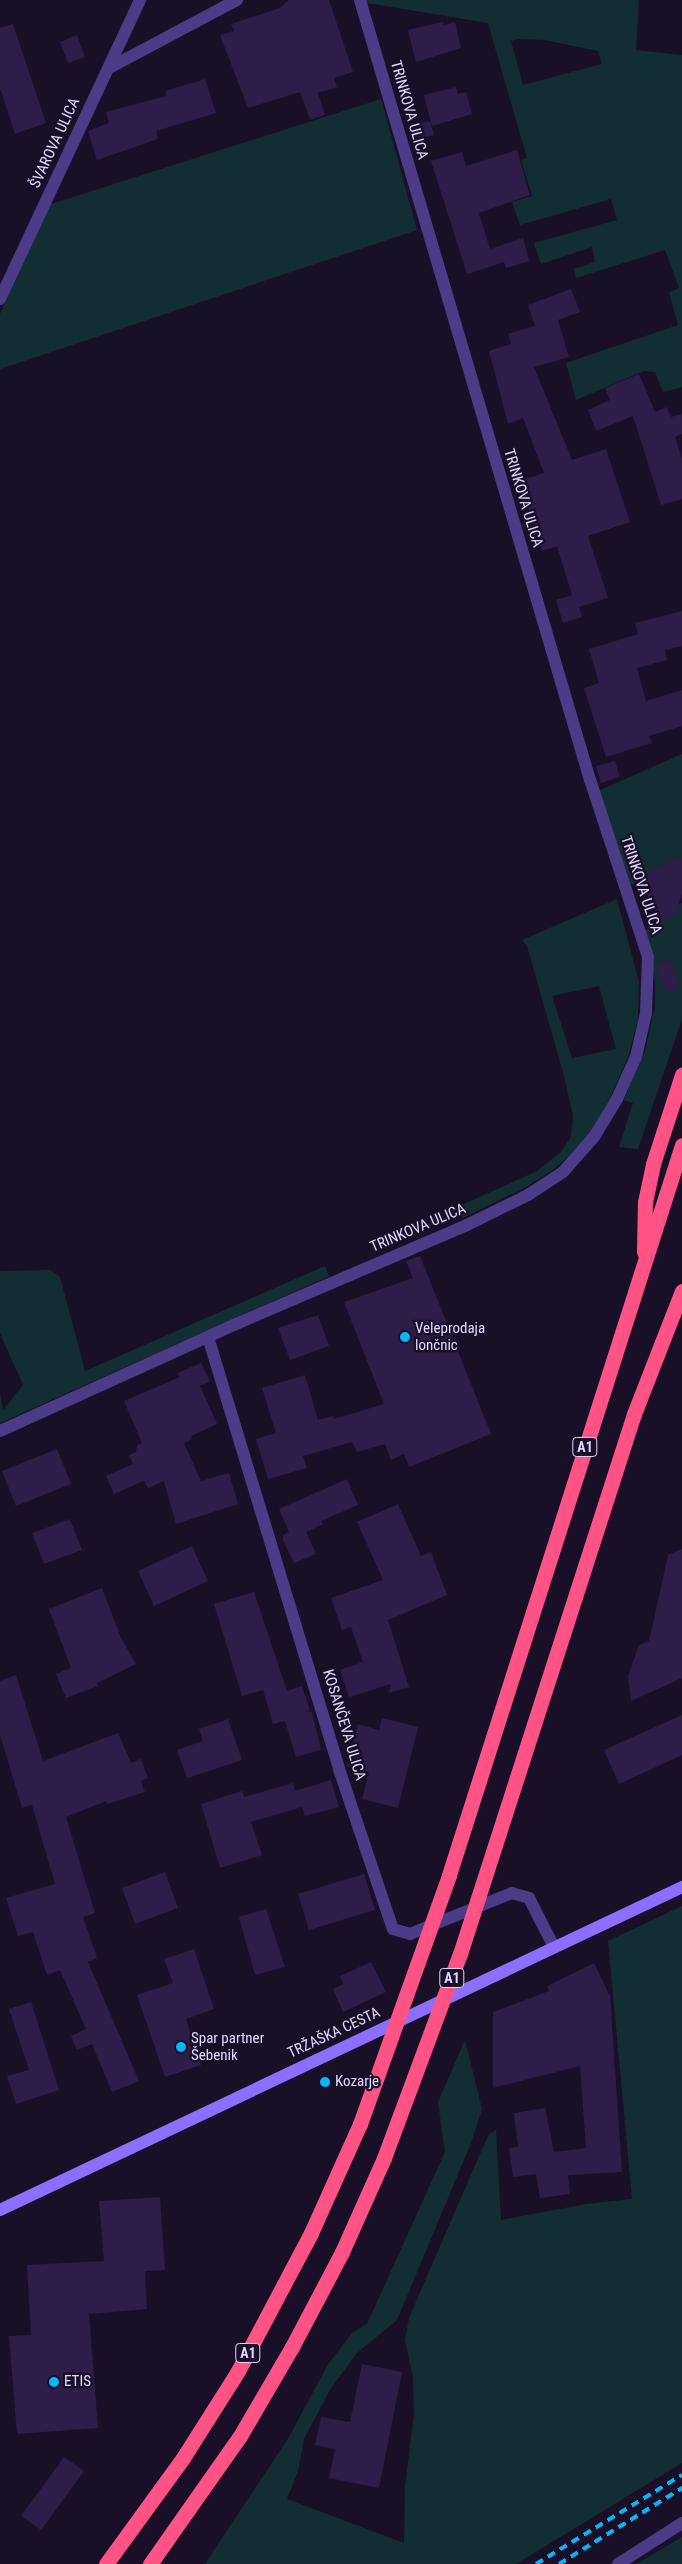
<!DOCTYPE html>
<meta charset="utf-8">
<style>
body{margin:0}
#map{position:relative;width:682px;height:2564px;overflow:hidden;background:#191028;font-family:"Roboto Condensed",sans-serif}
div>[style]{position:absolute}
.green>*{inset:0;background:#132e32}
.building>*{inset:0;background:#2e1c49}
.minor>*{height:12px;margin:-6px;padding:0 6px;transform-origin:6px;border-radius:6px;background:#4c3b87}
.secondary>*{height:12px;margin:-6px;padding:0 6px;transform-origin:6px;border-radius:6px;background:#8d6eff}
.motorway>*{height:15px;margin:-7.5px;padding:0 7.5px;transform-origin:7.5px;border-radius:7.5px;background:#ff5285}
.rail>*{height:4px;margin-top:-2px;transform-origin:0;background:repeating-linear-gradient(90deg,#03b7ff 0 8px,transparent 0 14px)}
.dots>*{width:14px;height:14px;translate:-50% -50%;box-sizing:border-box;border:2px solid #191028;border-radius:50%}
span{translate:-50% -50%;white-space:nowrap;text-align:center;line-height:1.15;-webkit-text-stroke:4.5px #191028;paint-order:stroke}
.shield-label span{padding:1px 4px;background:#191028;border:1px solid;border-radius:4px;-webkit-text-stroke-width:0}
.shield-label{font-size:14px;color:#e3d7ff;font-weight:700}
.street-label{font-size:15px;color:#e3d7ff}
.poi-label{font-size:15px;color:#e3d7ff}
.left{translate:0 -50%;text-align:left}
</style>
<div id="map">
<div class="green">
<i style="clip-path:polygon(evenodd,366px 0,639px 0,636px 50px,682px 55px,682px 387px,663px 392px,655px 372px,644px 371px,576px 400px,566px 363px,678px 325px,669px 292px,679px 288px,665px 250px,576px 278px,574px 269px,595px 262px,592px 247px,541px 264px,534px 243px,617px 220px,611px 199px,520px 225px,512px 202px,532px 196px,521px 160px,527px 158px,488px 23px,367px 3px,366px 0,519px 39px,545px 40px,598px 51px,602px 64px,523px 85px,511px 41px,519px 39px)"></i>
<i style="clip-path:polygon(381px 99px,417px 230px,0 369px,0 314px,48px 205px)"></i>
<i style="clip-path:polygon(682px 754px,682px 865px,642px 877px,641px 883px,631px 885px,598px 791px)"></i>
<i style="clip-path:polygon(evenodd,617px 899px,639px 982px,638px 1019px,628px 1057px,610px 1098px,587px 1138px,557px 1167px,526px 1187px,463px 1218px,451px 1210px,537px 1171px,561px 1152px,571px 1137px,573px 1115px,564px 1076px,527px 946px,522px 940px,617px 899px,599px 986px,616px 1049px,572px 1058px,552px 996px,599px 986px)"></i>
<i style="clip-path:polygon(682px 903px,682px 1019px,638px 1149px,619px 1147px,633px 1103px,624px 1100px,645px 1051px,655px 1007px,655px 981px,640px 931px,648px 929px,646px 914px)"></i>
<i style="clip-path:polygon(325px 1266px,329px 1276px,0 1423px,0 1393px,3px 1410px,23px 1385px,0 1333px,0 1271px,50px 1270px,60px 1277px,85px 1371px)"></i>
<i style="clip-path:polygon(682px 1906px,682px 2463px,516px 2564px,205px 2564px,289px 2437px,327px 2366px,352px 2333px,367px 2324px,445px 2152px,438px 2102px,465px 2040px,482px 2109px,471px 2143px,397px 2320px,357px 2353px,331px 2388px,304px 2439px,298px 2471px,287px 2499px,404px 2543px,405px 2487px,414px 2413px,413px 2377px,405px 2340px,409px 2318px,473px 2170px,489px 2134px,496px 2130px,501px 2220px,586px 2204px,632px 2199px,608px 1941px)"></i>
<i style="clip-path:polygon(682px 2537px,682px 2564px,636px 2564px,648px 2557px)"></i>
</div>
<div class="building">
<i style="clip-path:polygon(289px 0,329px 0,353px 72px,334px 78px,337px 87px,318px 93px,325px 115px,310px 120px,300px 92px,248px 108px,220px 35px,234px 31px,231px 24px,280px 8px)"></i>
<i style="clip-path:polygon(443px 22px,444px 25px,455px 22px,461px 48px,416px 62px,408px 30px)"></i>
<i style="clip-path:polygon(13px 24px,46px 123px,15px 134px,0 88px,0 28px)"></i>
<i style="clip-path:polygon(77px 35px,85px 57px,68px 63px,60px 42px)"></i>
<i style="clip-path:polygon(205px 79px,216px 113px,156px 131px,158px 139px,97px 160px,88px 131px,109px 123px,106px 112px,166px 96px,165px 91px)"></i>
<i style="clip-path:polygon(456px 87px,458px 94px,466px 92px,472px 114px,432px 126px,424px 95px)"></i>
<i style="clip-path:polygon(430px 121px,434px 135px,418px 139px,415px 124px)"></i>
<i style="clip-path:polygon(517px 150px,530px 195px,479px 213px,490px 249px,523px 238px,529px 261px,506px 268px,504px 262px,467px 274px,431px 161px,462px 152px,466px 166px)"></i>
<i style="clip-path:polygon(571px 289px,580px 312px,558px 320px,569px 357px,534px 367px,572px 460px,606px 449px,630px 522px,588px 536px,608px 598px,579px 607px,582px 617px,563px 623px,556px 600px,572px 595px,557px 546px,542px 551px,520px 481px,544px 473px,523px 418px,508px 424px,489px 351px,511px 344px,508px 334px,535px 326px,528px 305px)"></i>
<i style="clip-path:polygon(639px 374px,655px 412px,667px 407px,671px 417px,682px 414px,682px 434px,675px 437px,682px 459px,682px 499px,661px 505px,633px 416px,596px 431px,588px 410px,610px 400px,605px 388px)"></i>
<i style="clip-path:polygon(682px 611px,682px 646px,665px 650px,667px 660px,637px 668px,646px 701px,682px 690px,682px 726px,649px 736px,652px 743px,606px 757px,584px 688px,599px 683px,589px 649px,638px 634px,635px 623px)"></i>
<i style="clip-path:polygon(615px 761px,620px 777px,601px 783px,596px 766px)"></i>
<i style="clip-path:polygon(682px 856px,682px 893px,676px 915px,660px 922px,639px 876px)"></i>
<i style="clip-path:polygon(671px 960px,680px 987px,665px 992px,656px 964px)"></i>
<i style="clip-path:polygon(420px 1256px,491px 1434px,409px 1467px,404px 1454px,391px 1460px,385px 1444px,357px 1452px,352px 1442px,303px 1456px,307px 1468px,268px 1479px,256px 1439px,276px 1433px,262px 1388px,305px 1375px,318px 1420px,333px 1416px,334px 1419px,384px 1404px,344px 1302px,413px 1278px,406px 1261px)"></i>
<i style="clip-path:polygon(318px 1315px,329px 1346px,290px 1360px,278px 1328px)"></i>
<i style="clip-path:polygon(201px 1363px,210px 1381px,200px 1386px,217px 1424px,191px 1436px,192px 1439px,184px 1443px,201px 1481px,229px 1473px,238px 1504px,176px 1524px,164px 1481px,148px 1488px,145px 1481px,141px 1482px,114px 1494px,106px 1476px,133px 1464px,129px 1455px,136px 1452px,137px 1445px,142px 1443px,124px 1401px,180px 1377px,178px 1373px)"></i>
<i style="clip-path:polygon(57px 1449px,71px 1484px,16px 1506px,2px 1471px)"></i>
<i style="clip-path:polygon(347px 1479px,358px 1505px,321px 1521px,323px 1524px,306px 1532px,316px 1554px,294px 1563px,283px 1540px,283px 1535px,289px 1532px,279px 1509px)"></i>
<i style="clip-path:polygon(398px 1504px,421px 1556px,431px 1552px,447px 1595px,388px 1620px,409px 1687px,389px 1693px,391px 1684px,349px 1697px,340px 1670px,363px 1662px,351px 1627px,342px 1630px,331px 1598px,383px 1580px,357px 1522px)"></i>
<i style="clip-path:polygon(70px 1519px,82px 1550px,44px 1564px,32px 1533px)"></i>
<i style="clip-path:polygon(192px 1546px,208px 1581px,154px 1606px,138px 1571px)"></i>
<i style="clip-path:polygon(682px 1549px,682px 1678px,631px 1701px,628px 1676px,639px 1645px,649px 1641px,668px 1555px)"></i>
<i style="clip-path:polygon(102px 1588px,121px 1638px,136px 1664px,97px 1683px,98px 1686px,66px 1698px,56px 1674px,71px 1668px,49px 1609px)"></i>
<i style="clip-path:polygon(254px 1592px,287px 1691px,302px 1686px,310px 1710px,306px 1711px,312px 1712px,321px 1750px,296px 1757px,285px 1721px,273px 1724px,263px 1690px,242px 1696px,214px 1604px)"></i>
<i style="clip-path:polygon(16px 1675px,43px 1761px,118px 1733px,131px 1763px,141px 1759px,148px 1778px,141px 1781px,145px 1792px,107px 1804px,106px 1801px,66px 1817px,95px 1913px,83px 1917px,97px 1958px,88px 1962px,139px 2081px,112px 2092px,92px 2044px,77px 2050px,71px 2036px,86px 2029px,60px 1970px,47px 1975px,33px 1932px,18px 1936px,6px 1898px,55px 1884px,32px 1805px,22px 1808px,0 1735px,0 1681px)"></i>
<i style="clip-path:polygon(682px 1715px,682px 1755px,619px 1784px,604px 1750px)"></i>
<i style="clip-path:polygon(382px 1718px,418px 1727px,398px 1808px,362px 1799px,369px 1772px,347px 1766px,358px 1724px,379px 1730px)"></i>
<i style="clip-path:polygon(228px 1719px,242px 1760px,187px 1778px,177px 1750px,203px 1741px,199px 1729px)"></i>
<i style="clip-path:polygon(331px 1780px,339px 1807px,305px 1816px,302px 1807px,251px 1822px,262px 1855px,220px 1868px,201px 1804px,242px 1791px,244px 1797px,293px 1783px,295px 1791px)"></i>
<i style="clip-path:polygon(165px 1872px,178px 1908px,135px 1924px,122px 1888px)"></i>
<i style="clip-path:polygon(364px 1874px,375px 1910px,309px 1930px,298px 1894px)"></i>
<i style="clip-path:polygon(266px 1909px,285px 1967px,255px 1975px,239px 1917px)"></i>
<i style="clip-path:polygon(194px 1949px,214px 2009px,186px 2019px,201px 2065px,165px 2077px,137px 1995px,173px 1983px,164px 1959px)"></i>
<i style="clip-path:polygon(371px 1962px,386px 1992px,343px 2012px,333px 1989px,343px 1984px,340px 1976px)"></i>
<i style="clip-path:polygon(594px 1963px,610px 1996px,622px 2172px,568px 2175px,570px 2194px,540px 2198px,536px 2174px,513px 2177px,509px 2148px,518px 2147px,514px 2113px,545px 2108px,554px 2152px,586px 2148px,580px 2066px,493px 2088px,493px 2012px,549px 1991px,547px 1986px)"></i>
<i style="clip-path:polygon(31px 2002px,59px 2090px,16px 2104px,7px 2076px,29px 2070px,9px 2009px)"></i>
<i style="clip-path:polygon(160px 2197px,165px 2270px,145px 2271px,147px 2309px,89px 2314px,98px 2428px,17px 2434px,9px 2336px,31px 2335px,27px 2265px,104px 2261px,99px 2201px)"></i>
<i style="clip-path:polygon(362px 2364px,402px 2372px,379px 2488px,329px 2478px,335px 2449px,315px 2445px,321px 2417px,350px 2422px)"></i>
<i style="clip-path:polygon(64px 2457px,84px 2471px,41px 2530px,21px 2516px)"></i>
</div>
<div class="minor">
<i style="left:109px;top:68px;width:145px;rotate:-28deg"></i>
<i style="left:0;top:299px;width:330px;rotate:-64.9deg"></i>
<i style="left:208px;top:1337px;width:451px;rotate:73.1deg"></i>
<i style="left:339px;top:1769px;width:169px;rotate:71.4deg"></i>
<i style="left:393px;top:1929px;width:18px;rotate:16deg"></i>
<i style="left:410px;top:1934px;width:110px;rotate:-21.9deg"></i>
<i style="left:512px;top:1893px;width:18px;rotate:16deg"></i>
<i style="left:529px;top:1898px;width:55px;rotate:63deg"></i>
<i style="left:0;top:1431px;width:259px;rotate:-24.4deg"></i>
<i style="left:236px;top:1324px;width:249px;rotate:-23.2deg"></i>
<i style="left:465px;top:1226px;width:70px;rotate:-26.2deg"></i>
<i style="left:528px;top:1195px;width:42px;rotate:-33.3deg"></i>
<i style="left:563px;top:1172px;width:47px;rotate:-48.5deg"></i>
<i style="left:594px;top:1137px;width:44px;rotate:-58.8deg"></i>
<i style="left:617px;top:1099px;width:46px;rotate:-65.7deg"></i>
<i style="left:636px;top:1057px;width:45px;rotate:-77.2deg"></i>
<i style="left:646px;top:1013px;width:56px;rotate:-88deg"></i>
<i style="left:648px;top:957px;width:186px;rotate:-108.1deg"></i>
<i style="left:590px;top:780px;width:813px;rotate:-106.43deg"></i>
<i style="left:618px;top:2564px;width:76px;rotate:-32.6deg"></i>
</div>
<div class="secondary">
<i style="left:0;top:2210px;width:755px;rotate:-25.34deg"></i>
</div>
<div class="motorway">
<i style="left:644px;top:1252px;width:50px;rotate:-88.9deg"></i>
<i style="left:645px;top:1202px;width:39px;rotate:-78deg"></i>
<i style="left:653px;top:1164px;width:94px;rotate:-72deg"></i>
<i style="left:106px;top:2564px;width:131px;rotate:-54deg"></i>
<i style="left:183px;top:2458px;width:103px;rotate:-57.7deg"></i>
<i style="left:238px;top:2371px;width:156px;rotate:-62.1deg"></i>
<i style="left:311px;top:2233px;width:120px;rotate:-65.8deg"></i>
<i style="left:360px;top:2124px;width:264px;rotate:-70.3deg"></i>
<i style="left:449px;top:1875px;width:766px;rotate:-72.3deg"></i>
<i style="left:150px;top:2564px;width:156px;rotate:-54.9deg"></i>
<i style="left:240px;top:2436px;width:103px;rotate:-59.7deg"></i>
<i style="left:292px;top:2347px;width:107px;rotate:-62.2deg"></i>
<i style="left:342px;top:2252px;width:103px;rotate:-65.9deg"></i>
<i style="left:384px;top:2158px;width:218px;rotate:-69.6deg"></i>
<i style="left:460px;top:1954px;width:567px;rotate:-72.14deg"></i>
<i style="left:634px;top:1414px;width:132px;rotate:-68.7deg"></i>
</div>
<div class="rail">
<i style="left:536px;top:2564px;width:171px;rotate:-31.4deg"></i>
<i style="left:559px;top:2564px;width:145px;rotate:-31.7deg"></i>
</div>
<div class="dots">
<i style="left:405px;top:1337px;background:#03b7ff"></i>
<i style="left:181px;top:2047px;background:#03b7ff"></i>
<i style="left:325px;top:2082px;background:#03b7ff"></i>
<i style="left:54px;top:2382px;background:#03b7ff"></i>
</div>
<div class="shield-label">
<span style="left:585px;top:1447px">A1</span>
<span style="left:452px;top:1978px">A1</span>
<span style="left:248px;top:2353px">A1</span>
</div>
<div class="street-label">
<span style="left:409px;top:110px;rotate:74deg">TRINKOVA ULICA</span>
<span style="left:55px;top:143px;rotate:-65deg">ŠVAROVA ULICA</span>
<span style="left:523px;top:498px;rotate:73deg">TRINKOVA ULICA</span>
<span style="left:641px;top:885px;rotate:72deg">TRINKOVA ULICA</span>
<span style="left:418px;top:1228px;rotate:-23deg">TRINKOVA ULICA</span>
<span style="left:344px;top:1725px;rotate:73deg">KOSANČEVA ULICA</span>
<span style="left:334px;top:2033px;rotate:-25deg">TRŽAŠKA CESTA</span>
</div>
<div class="poi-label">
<span class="left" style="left:415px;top:1337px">Veleprodaja<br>lončnic</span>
<span class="left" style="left:191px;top:2047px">Spar partner<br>Šebenik</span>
<span class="left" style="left:335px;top:2082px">Kozarje</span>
<span class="left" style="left:64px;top:2382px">ETIS</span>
</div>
</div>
